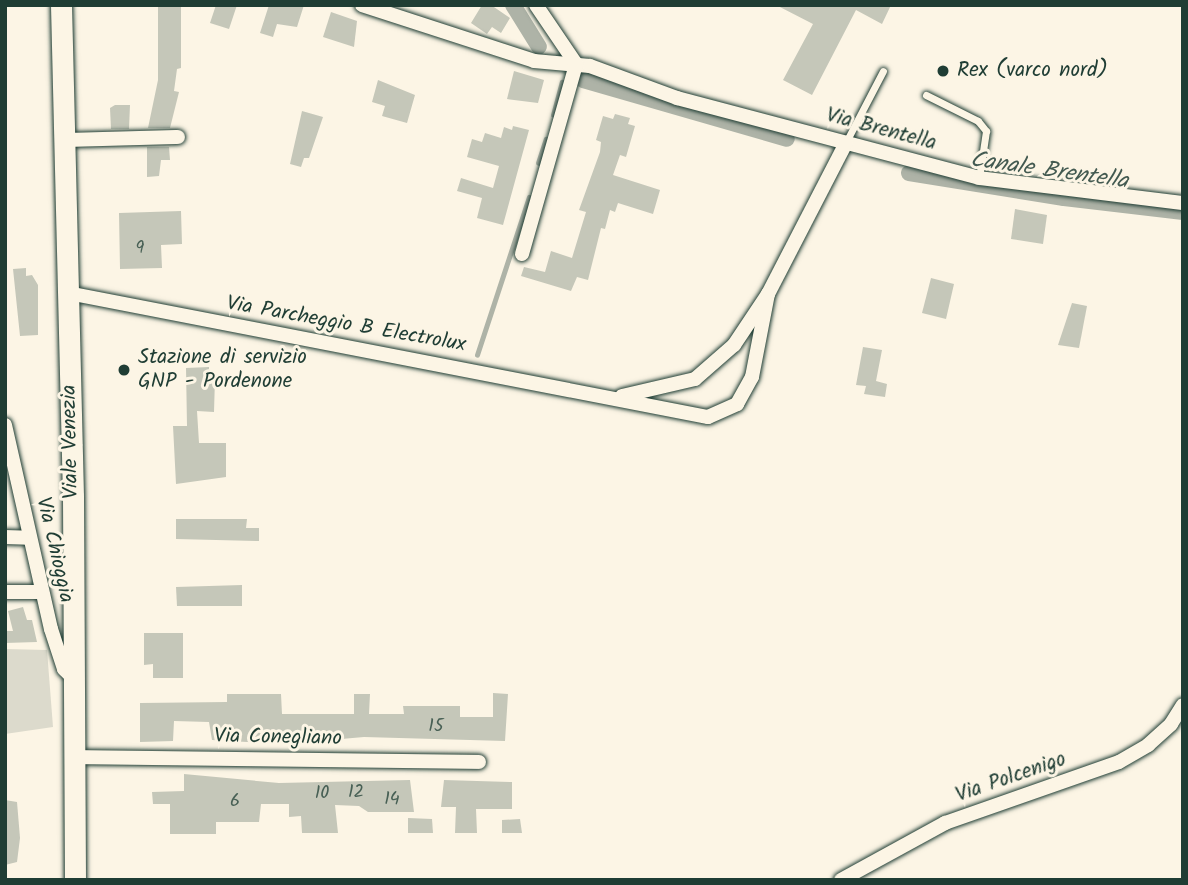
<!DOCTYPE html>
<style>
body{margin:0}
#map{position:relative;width:1188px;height:885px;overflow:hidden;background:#fcf5e5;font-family:Kalam,sans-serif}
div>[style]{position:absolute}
.green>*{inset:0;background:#dcdacc}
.stream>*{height:4.5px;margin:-2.25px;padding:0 2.25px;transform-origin:2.25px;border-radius:2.25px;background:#aeb3a7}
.canal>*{height:16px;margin:-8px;padding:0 8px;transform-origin:8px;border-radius:8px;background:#aeb3a7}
.building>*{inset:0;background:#c5c7b9}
.roads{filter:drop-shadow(0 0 2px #1f3d34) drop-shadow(0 0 2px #1f3d34)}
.service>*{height:7px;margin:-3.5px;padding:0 3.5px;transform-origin:3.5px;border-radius:3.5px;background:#fcf5e5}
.minor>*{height:14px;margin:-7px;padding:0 7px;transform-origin:7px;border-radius:7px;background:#fcf5e5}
.primary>*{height:21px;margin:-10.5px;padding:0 10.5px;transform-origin:10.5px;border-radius:10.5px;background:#fcf5e5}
.dots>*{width:19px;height:19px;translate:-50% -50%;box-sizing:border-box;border:4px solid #fcf5e5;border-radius:50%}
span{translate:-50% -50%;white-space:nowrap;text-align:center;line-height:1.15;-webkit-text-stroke:6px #fcf5e5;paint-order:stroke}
.number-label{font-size:18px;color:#486055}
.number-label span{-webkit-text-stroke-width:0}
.poi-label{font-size:21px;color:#1f3d34}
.left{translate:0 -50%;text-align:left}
.street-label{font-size:21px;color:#1f3d34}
.water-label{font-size:23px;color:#435a51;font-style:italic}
.frame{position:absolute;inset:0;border:7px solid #1f3d34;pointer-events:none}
</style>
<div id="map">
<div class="green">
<i style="clip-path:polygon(5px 649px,47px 650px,53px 727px,5px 734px)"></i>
</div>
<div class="stream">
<i style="left:553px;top:115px;width:34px;rotate:-75deg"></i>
<i style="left:538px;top:163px;width:25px;rotate:-72deg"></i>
<i style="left:477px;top:355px;width:166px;rotate:-71.8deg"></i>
</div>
<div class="canal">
<i style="left:513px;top:5px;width:49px;rotate:58.2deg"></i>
<i style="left:583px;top:80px;width:212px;rotate:16.1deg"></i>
<i style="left:909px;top:173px;width:157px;rotate:9.2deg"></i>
<i style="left:1064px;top:198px;width:120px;rotate:6.7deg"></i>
</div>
<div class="building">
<i style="clip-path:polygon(158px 5px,181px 5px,181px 68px,177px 69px,174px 91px,179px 92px,170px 128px,148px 128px,158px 80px)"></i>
<i style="clip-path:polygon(216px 5px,237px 5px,229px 29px,210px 23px)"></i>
<i style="clip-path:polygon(269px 5px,304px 5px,297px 27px,277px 24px,273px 37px,260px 33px)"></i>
<i style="clip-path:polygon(482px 5px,491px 5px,510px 18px,501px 33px,492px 27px,487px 34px,471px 23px)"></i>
<i style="clip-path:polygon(776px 5px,891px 5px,882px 24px,856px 10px,812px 95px,783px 80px,813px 24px)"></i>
<i style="clip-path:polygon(331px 12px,357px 21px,354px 47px,323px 37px)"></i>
<i style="clip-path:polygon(514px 71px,544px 80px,538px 103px,507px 99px)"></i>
<i style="clip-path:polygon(378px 80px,415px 95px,407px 123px,382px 116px,385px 106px,372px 102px)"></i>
<i style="clip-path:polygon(115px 105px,130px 105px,129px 129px,111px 129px,110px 108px)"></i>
<i style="clip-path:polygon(302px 111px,323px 117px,309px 158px,304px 158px,301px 167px,290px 164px)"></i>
<i style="clip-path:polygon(615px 114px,630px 118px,628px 124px,635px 126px,626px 157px,620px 155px,613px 175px,660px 190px,653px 214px,618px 203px,615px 212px,610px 210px,605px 229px,601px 228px,588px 280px,577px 277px,571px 291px,521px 276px,524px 267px,545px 272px,551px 251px,572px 258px,586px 212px,579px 210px,600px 152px,601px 142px,596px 140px,603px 116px,613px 119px)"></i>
<i style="clip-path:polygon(513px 126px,529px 130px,503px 225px,477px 218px,482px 198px,457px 191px,461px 178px,493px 188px,499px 166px,467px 157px,472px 139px,482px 142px,485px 133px,501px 138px,504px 127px,512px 130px)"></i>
<i style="clip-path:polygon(147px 147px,169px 147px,170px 160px,161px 160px,159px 176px,147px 177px)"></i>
<i style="clip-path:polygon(1015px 209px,1047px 215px,1043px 244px,1011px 239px)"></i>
<i style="clip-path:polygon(181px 211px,182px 244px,161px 245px,162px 268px,120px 269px,119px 213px)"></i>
<i style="clip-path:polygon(26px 268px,26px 276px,32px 275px,38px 285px,38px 335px,20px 336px,13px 269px)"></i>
<i style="clip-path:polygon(931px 278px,954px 284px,946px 319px,922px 313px)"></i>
<i style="clip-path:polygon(1072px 303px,1087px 306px,1079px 348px,1058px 345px)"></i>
<i style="clip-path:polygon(863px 347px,882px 350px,876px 381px,887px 384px,885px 397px,864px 394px,866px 386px,856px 385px)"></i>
<i style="clip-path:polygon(209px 367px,209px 378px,215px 378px,214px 412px,197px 411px,199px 443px,226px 443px,226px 477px,176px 484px,173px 426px,187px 426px,186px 368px)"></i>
<i style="clip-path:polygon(176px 519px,247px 519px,246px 528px,259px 528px,259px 541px,176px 539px)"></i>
<i style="clip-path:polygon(242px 585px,242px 606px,177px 606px,176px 587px)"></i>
<i style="clip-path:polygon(23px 607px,27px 620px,32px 620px,37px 642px,5px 643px,5px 631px,13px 631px,8px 611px)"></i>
<i style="clip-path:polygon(144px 633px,183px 633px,183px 678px,153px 678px,153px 664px,144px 665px)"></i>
<i style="clip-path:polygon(493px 693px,508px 694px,505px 741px,364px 737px,284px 744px,212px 740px,209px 722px,174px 721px,173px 741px,140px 742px,140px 703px,227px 702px,227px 694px,281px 694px,282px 714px,354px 714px,354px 694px,370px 694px,369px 714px,404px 714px,403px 706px,460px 706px,460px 717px,493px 717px)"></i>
<i style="clip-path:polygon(184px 774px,279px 783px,410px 780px,414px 812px,368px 812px,359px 806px,335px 805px,338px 833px,302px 833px,301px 816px,289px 817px,289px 804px,261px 804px,259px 822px,216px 822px,216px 834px,170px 834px,170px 804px,153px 804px,152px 792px,184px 791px)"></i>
<i style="clip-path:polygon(444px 780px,512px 782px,512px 809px,476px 809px,477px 833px,455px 833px,456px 807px,441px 807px)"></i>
<i style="clip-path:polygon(5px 800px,17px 802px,20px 838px,17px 862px,5px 865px)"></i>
<i style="clip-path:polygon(408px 818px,432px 819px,433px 833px,408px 833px)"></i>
<i style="clip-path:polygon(520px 819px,522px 833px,502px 833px,502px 820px)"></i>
</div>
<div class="roads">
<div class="service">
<i style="left:926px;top:95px;width:58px;rotate:26.6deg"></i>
<i style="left:978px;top:121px;width:13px;rotate:51deg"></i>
<i style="left:986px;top:131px;width:48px;rotate:98.5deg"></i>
<i style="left:846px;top:142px;width:80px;rotate:-62.5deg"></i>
</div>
<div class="minor">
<i style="left:362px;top:5px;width:181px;rotate:18deg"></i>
<i style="left:534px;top:61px;width:56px;rotate:5.1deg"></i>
<i style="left:590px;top:66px;width:93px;rotate:20.2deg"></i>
<i style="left:677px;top:98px;width:312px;rotate:14.8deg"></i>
<i style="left:979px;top:178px;width:206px;rotate:7deg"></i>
<i style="left:64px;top:140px;width:114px;rotate:-1.5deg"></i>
<i style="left:522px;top:254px;width:198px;rotate:-74.1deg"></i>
<i style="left:576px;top:64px;width:71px;rotate:-124.1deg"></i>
<i style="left:68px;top:293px;width:652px;rotate:10.97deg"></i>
<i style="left:708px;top:417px;width:32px;rotate:-24deg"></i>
<i style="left:737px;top:404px;width:31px;rotate:-61deg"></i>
<i style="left:752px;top:377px;width:85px;rotate:-79.1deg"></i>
<i style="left:622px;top:396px;width:75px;rotate:-13.1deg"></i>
<i style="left:695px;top:379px;width:52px;rotate:-41.1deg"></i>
<i style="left:734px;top:345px;width:61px;rotate:-56.3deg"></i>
<i style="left:768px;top:294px;width:170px;rotate:-62.7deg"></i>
<i style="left:5px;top:425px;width:209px;rotate:77.3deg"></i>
<i style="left:51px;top:629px;width:42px;rotate:72deg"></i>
<i style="left:64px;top:669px;width:14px;rotate:45deg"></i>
<i style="left:5px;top:537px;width:24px;rotate:2deg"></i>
<i style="left:5px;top:592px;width:37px"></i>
<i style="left:76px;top:757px;width:403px;rotate:0.7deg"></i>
<i style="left:841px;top:880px;width:119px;rotate:-28.7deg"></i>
<i style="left:945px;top:823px;width:184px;rotate:-19.3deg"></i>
<i style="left:1119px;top:762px;width:34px;rotate:-30deg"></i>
<i style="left:1148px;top:745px;width:31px;rotate:-42deg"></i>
<i style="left:1171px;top:724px;width:22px;rotate:-58deg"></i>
</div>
<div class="primary">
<i style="left:61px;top:5px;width:492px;rotate:88.6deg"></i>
<i style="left:73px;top:497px;width:383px;rotate:89.7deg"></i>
</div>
</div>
<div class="dots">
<i style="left:943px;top:71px;background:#1f3d34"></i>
<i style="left:124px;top:370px;background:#1f3d34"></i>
</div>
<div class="number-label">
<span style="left:140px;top:249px">9</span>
<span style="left:436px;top:727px">15</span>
<span style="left:356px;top:793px">12</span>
<span style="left:322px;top:794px">10</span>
<span style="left:392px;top:800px">14</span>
<span style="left:235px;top:802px">6</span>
</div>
<div class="poi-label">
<span class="left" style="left:957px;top:71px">Rex (varco nord)</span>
<span class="left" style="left:138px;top:370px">Stazione di servizio<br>GNP - Pordenone</span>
</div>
<div class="street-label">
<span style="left:881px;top:130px;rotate:15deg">Via Brentella</span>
<span style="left:346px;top:325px;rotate:10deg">Via Parcheggio B Electrolux</span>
<span style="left:71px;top:442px;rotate:-91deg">Viale Venezia</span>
<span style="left:54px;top:550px;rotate:77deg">Via Chioggia</span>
<span style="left:278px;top:738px;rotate:1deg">Via Conegliano</span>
<span style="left:1011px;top:778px;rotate:-19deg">Via Polcenigo</span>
</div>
<div class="water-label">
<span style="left:1049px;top:171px;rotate:8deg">Canale Brentella</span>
</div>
<div class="frame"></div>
</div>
